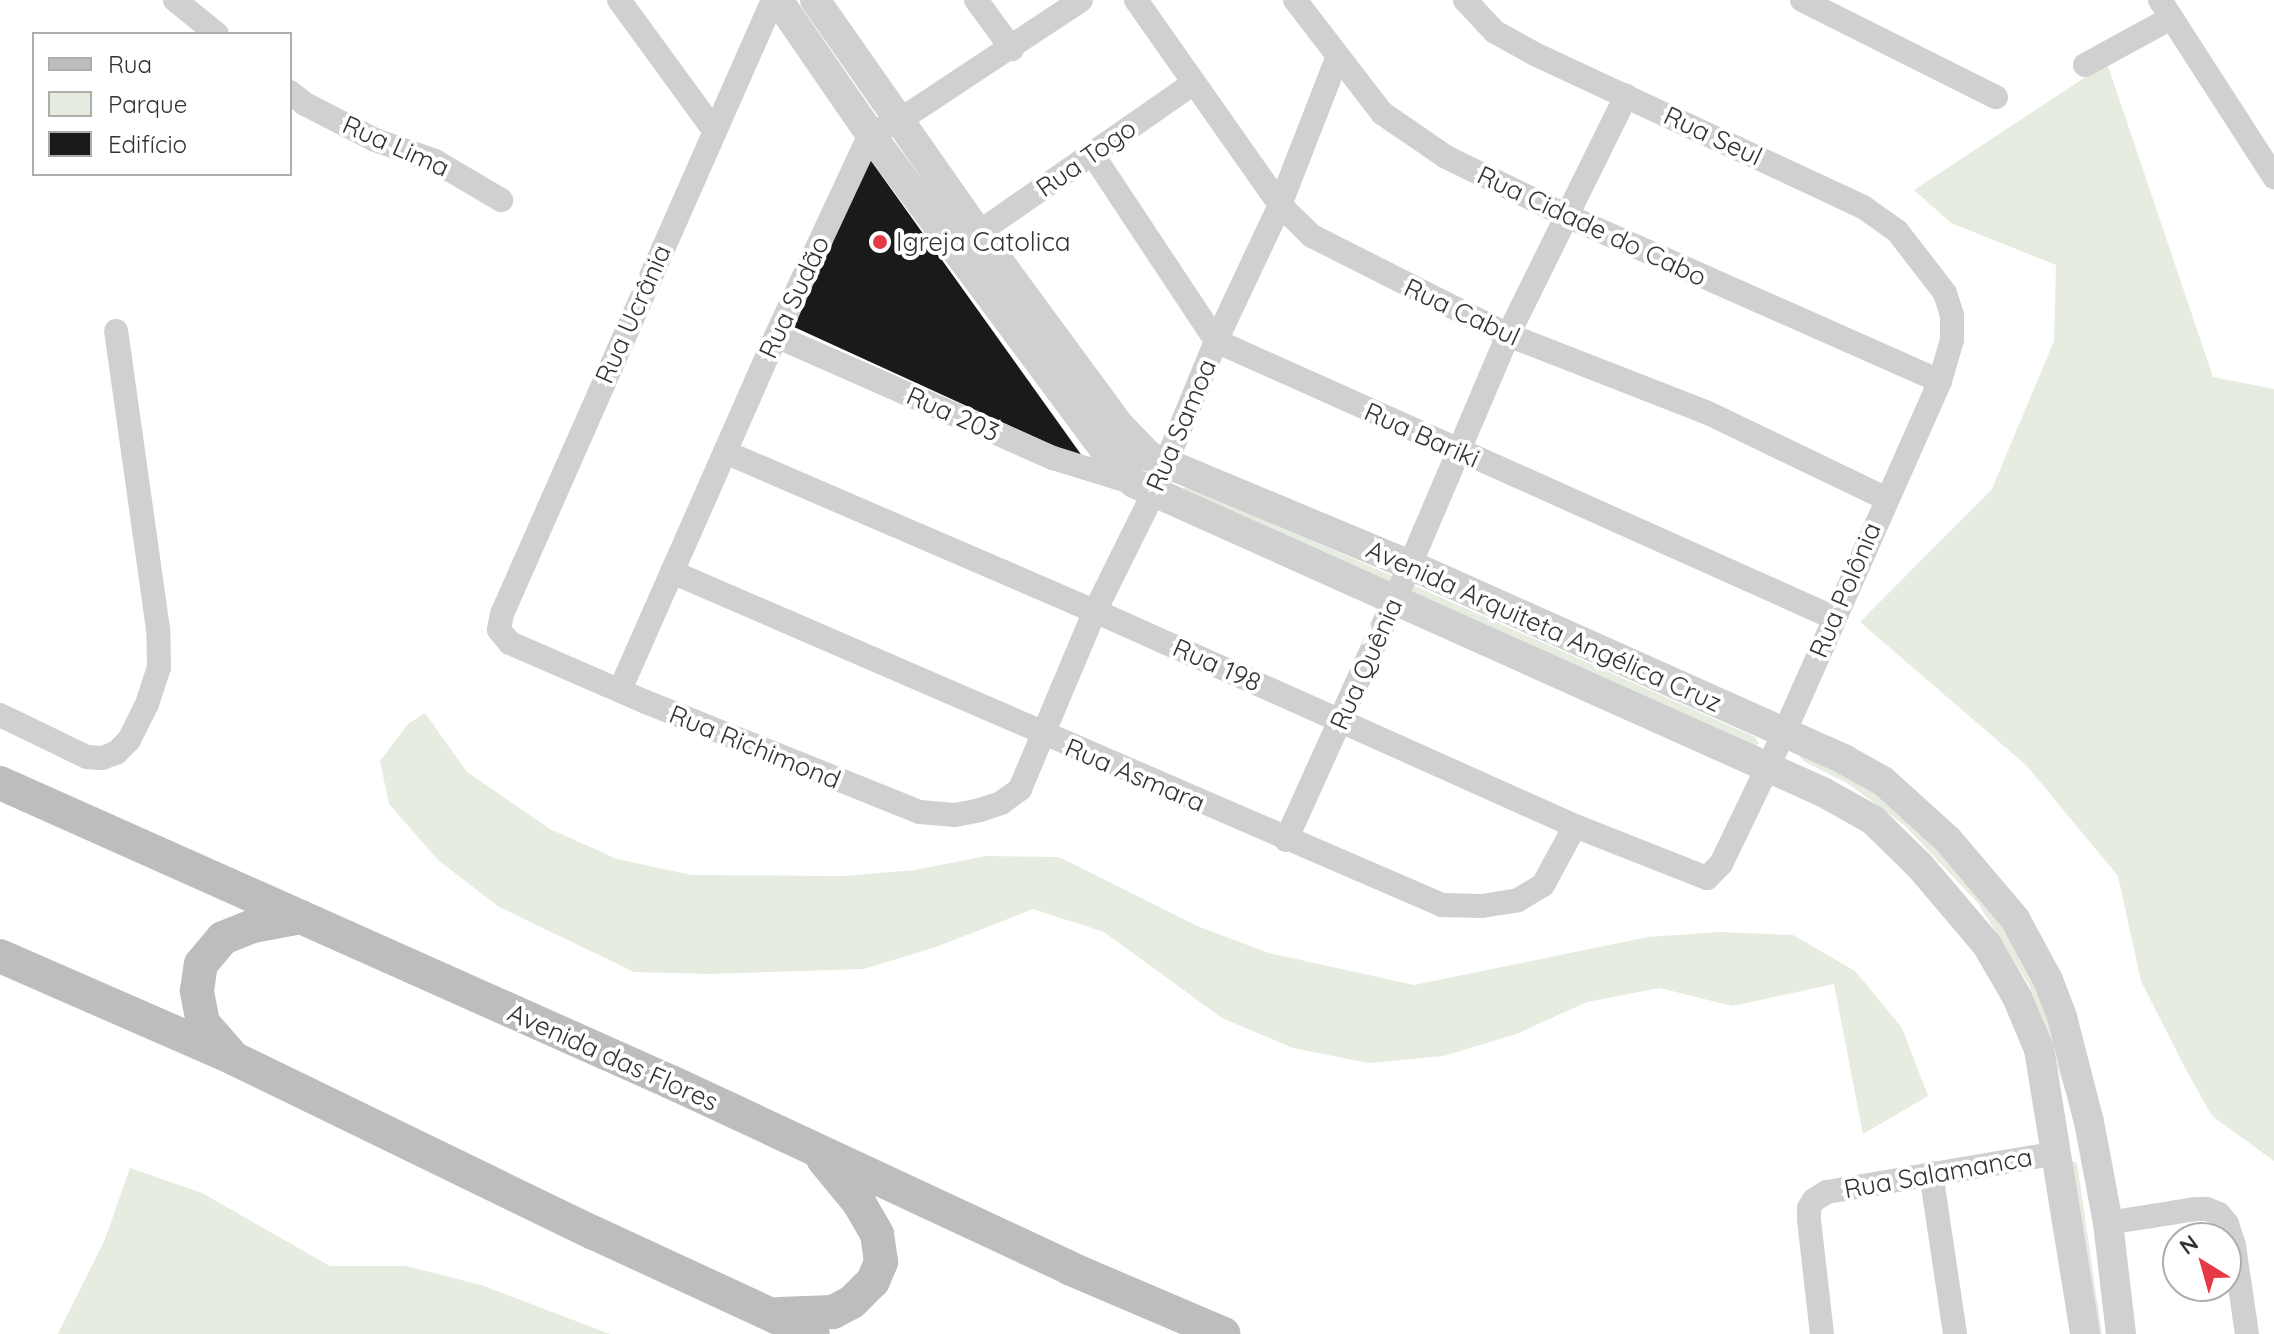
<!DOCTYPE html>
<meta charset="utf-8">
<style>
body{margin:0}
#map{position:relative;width:2274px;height:1334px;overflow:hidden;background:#fff;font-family:Quicksand,sans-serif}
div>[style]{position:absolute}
.green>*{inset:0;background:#e6ecdf}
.building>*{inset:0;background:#1a1a1a}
.minor>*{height:24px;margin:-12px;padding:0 12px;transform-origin:12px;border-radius:12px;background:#d0d0d0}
.tertiary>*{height:30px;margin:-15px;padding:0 15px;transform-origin:15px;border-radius:15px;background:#d0d0d0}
.secondary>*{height:34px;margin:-17px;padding:0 17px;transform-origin:17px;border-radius:17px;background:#bdbdbd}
.dots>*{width:22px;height:22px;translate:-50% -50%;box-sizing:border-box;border:4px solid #fff;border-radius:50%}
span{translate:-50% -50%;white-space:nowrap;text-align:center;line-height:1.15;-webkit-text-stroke:8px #fff;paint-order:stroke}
.street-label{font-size:26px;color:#333}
.poi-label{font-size:26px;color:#333}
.left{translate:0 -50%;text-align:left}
.legend{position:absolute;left:32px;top:32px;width:260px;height:144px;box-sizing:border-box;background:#fff;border:2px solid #adadad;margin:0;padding:10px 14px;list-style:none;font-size:24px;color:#333}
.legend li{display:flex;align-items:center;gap:16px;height:40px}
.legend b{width:40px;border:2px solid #adadad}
.north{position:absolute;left:2162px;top:1222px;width:80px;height:80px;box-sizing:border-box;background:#fff;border:2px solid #adadad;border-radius:50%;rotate:323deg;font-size:22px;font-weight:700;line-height:32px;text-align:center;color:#333}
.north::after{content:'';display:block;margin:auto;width:28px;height:36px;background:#e63946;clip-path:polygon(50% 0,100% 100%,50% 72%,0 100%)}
</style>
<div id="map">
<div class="green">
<i style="clip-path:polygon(2107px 63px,2213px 377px,2274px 389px,2274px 1161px,2212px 1116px,2184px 1066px,2141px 981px,2118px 876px,2026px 765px,1860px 622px,1992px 489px,2054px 341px,2056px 265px,1951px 223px,1914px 190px)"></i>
<i style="clip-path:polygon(1188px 485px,1755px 737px,1759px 743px,1756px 747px,1183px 489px)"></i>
<i style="clip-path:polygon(425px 713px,467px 772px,550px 829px,617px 859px,691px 875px,843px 876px,915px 870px,986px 856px,1059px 857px,1197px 926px,1269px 953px,1414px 985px,1648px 937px,1720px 932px,1793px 935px,1855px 971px,1902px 1028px,1928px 1096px,1863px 1134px,1834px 984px,1732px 1006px,1660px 988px,1587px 1002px,1516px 1034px,1444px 1056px,1368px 1063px,1293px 1048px,1222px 1018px,1104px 932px,1033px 909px,936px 947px,864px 969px,710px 974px,634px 972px,499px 907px,438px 860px,389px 804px,380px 761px,408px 724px)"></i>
<i style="clip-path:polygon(1798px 749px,1898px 807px,2012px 932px,2044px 992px,2076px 1122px,2029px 985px,1977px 902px,1904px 825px,1847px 783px,1805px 762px,1794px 751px)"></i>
<i style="clip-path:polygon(2070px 1160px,2077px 1163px,2102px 1334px,2091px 1334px)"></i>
<i style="clip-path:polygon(130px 1168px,202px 1193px,330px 1266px,406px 1266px,481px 1285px,610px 1334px,58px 1334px,105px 1239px)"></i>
</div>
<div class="building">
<i style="clip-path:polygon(869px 158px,1085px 460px,794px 327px)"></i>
</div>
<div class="minor">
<i style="left:175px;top:0;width:54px;rotate:39deg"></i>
<i style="left:619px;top:0;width:160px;rotate:53.9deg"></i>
<i style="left:773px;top:0;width:671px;rotate:113.82deg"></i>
<i style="left:502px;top:614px;width:16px;rotate:101deg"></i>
<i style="left:499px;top:630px;width:17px;rotate:50deg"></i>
<i style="left:510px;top:643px;width:148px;rotate:23.5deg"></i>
<i style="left:646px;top:702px;width:295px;rotate:21.9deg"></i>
<i style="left:920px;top:812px;width:35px;rotate:5deg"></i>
<i style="left:955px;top:815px;width:25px;rotate:-11deg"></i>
<i style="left:980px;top:810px;width:22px;rotate:-18deg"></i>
<i style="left:1001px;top:803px;width:24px;rotate:-36deg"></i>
<i style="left:1020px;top:789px;width:193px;rotate:-67.2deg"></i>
<i style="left:1095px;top:611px;width:131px;rotate:-63.6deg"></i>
<i style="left:1153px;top:494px;width:165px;rotate:-67.6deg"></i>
<i style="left:1216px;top:341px;width:150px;rotate:-64.8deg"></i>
<i style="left:1280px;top:205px;width:157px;rotate:-68.7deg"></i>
<i style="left:976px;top:0;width:61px;rotate:53.7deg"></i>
<i style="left:1136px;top:0;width:251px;rotate:54.9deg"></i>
<i style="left:1280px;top:205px;width:45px;rotate:44.1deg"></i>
<i style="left:1312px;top:236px;width:220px;rotate:26.8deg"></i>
<i style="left:1508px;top:335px;width:212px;rotate:21.3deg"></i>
<i style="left:1706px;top:412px;width:199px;rotate:25.7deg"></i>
<i style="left:1295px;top:0;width:143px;rotate:52.4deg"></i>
<i style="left:1382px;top:113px;width:78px;rotate:34.5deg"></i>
<i style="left:1446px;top:157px;width:132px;rotate:26deg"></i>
<i style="left:1565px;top:215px;width:410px;rotate:23.9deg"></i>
<i style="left:1802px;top:0;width:217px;rotate:26.6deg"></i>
<i style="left:2160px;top:0;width:211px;rotate:57.2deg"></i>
<i style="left:2085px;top:65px;width:98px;rotate:-28.7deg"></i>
<i style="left:290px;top:92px;width:19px;rotate:39deg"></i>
<i style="left:305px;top:104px;width:79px;rotate:27.2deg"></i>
<i style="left:375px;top:140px;width:64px;rotate:19.3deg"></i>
<i style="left:435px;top:161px;width:77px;rotate:30.6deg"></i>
<i style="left:1093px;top:155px;width:223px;rotate:56.5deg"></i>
<i style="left:1216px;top:341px;width:675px;rotate:24.13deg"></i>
<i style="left:978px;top:233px;width:263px;rotate:-34.8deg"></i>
<i style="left:776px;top:336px;width:303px;rotate:23.8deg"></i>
<i style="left:1053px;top:458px;width:85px;rotate:17.2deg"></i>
<i style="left:725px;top:452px;width:403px;rotate:23.3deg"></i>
<i style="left:1095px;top:611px;width:526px;rotate:24.13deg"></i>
<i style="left:1575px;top:826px;width:142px;rotate:21.5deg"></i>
<i style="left:1707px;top:878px;width:20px;rotate:-45deg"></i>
<i style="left:1721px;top:864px;width:148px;rotate:-64.3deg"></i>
<i style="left:1785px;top:731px;width:383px;rotate:-66.1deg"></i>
<i style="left:1940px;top:381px;width:43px;rotate:-73.7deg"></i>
<i style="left:1952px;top:340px;width:25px;rotate:-90deg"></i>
<i style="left:1952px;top:315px;width:23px;rotate:-108deg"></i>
<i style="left:1945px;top:293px;width:78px;rotate:-127.7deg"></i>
<i style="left:1897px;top:231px;width:42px;rotate:-144.8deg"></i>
<i style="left:1863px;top:207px;width:362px;rotate:-155deg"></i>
<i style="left:1535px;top:54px;width:46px;rotate:-151.2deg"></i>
<i style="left:1495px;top:32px;width:44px;rotate:-133.2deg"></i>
<i style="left:672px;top:572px;width:839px;rotate:23.39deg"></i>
<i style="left:1442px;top:905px;width:40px;rotate:1.4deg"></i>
<i style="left:1482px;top:906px;width:36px;rotate:-9deg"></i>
<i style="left:1518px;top:900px;width:29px;rotate:-31deg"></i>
<i style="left:1543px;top:885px;width:67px;rotate:-61.5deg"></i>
<i style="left:620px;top:690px;width:387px;rotate:-66.2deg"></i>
<i style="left:776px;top:336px;width:223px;rotate:-65deg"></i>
<i style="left:870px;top:134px;width:33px;rotate:-25deg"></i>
<i style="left:900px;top:120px;width:217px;rotate:-33.5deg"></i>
<i style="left:0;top:715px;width:97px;rotate:25.8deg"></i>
<i style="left:87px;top:757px;width:15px;rotate:4deg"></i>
<i style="left:102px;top:758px;width:15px;rotate:-20deg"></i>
<i style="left:116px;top:753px;width:18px;rotate:-45deg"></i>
<i style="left:129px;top:740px;width:40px;rotate:-63.4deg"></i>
<i style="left:147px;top:704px;width:38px;rotate:-72deg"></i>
<i style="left:159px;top:668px;width:39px;rotate:-91deg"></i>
<i style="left:158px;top:629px;width:301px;rotate:-98deg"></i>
<i style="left:1286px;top:840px;width:302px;rotate:-65.7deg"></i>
<i style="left:1410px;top:565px;width:250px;rotate:-66.9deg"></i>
<i style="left:1508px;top:335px;width:267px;rotate:-63.7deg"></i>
<i style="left:1931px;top:1173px;width:163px;rotate:81.5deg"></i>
<i style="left:2108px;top:1223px;width:88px;rotate:-9.1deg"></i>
<i style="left:2195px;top:1209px;width:12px"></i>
<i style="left:2207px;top:1209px;width:13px;rotate:23deg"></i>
<i style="left:2219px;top:1214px;width:13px;rotate:51deg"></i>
<i style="left:2227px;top:1224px;width:23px;rotate:72deg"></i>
<i style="left:2234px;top:1246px;width:89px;rotate:81.6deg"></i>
<i style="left:1822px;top:1334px;width:115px;rotate:-96.5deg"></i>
<i style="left:1809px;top:1220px;width:12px;rotate:-90deg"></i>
<i style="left:1809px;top:1208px;width:9px;rotate:-58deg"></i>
<i style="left:1814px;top:1200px;width:15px;rotate:-32deg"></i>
<i style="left:1827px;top:1192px;width:233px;rotate:-9.6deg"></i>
</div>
<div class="tertiary">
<i style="left:778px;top:0;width:163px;rotate:55.5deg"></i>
<i style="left:870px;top:134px;width:400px;rotate:53.4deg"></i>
<i style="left:1108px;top:455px;width:38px;rotate:47deg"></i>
<i style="left:1134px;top:483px;width:755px;rotate:24.16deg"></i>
<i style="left:1823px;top:792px;width:57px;rotate:29.2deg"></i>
<i style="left:1873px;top:820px;width:66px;rotate:44.4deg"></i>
<i style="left:1920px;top:866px;width:104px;rotate:49.7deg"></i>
<i style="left:1987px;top:945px;width:60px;rotate:60deg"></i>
<i style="left:2017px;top:997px;width:56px;rotate:67.1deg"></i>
<i style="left:2039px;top:1049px;width:289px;rotate:80.8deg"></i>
<i style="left:815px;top:0;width:284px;rotate:55deg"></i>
<i style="left:978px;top:233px;width:238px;rotate:53.7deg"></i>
<i style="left:1119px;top:425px;width:43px;rotate:45.9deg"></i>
<i style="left:1149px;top:456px;width:283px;rotate:22.7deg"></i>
<i style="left:1410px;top:565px;width:477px;rotate:24.1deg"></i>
<i style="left:1845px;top:760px;width:43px;rotate:28.9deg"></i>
<i style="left:1883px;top:781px;width:88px;rotate:42.2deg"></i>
<i style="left:1948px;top:840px;width:104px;rotate:49.7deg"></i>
<i style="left:2015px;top:919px;width:69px;rotate:61.6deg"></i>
<i style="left:2048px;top:980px;width:40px;rotate:69deg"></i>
<i style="left:2062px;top:1017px;width:108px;rotate:75.6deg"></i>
<i style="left:2089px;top:1122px;width:103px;rotate:79.3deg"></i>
<i style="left:2108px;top:1223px;width:112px;rotate:83.3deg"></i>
</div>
<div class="secondary">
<i style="left:0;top:783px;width:735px;rotate:24.02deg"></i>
<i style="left:671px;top:1082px;width:439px;rotate:25deg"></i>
<i style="left:1069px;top:1268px;width:168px;rotate:23.1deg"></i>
<i style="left:0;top:956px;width:254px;rotate:23.6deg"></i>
<i style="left:233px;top:1058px;width:401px;rotate:25.9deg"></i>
<i style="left:594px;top:1233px;width:241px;rotate:24.8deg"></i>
<i style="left:230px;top:1054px;width:41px;rotate:-131.1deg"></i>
<i style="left:203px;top:1023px;width:33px;rotate:-101deg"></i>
<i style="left:197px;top:991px;width:27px;rotate:-82deg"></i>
<i style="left:201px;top:964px;width:34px;rotate:-50deg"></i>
<i style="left:223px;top:938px;width:32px;rotate:-22deg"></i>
<i style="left:253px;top:926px;width:49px;rotate:-10.6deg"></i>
<i style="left:779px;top:1314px;width:54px;rotate:-2.1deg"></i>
<i style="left:833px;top:1312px;width:21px;rotate:-28deg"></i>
<i style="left:852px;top:1302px;width:30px;rotate:-45deg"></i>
<i style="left:873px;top:1281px;width:21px;rotate:-67deg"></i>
<i style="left:881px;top:1262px;width:28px;rotate:-98deg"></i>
<i style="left:877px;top:1234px;width:34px;rotate:-120deg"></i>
<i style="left:860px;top:1204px;width:58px;rotate:-129.4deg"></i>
</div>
<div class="dots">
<i style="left:880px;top:242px;background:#e63946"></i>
</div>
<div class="street-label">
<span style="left:1713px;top:136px;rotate:25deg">Rua Seul</span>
<span style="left:396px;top:146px;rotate:24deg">Rua Lima</span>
<span style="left:1086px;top:158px;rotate:-35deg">Rua Togo</span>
<span style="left:1592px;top:226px;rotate:25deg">Rua Cidade do Cabo</span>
<span style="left:794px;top:297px;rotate:-65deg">Rua Sudão</span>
<span style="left:1462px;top:312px;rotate:25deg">Rua Cabul</span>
<span style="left:633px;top:314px;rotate:-66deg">Rua Ucrânia</span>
<span style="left:953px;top:414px;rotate:24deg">Rua 203</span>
<span style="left:1181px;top:425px;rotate:-67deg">Rua Samoa</span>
<span style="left:1422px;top:435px;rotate:24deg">Rua Bariki</span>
<span style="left:1845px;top:590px;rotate:-67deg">Rua Polônia</span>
<span style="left:1544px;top:626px;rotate:24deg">Avenida Arquiteta Angélica Cruz</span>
<span style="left:1366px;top:664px;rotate:-66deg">Rua Quênia</span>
<span style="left:1217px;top:665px;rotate:24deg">Rua 198</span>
<span style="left:755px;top:747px;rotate:22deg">Rua Richimond</span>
<span style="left:1135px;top:775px;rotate:23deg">Rua Asmara</span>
<span style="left:613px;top:1057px;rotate:24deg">Avenida das Flores</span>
<span style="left:1938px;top:1173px;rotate:-10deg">Rua Salamanca</span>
</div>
<div class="poi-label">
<span class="left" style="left:896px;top:242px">Igreja Catolica</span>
</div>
<ul class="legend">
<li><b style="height:10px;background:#bdbdbd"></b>Rua</li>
<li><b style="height:22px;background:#e6ecdf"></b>Parque</li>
<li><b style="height:22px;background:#1a1a1a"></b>Edifício</li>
</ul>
<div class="north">N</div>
</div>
